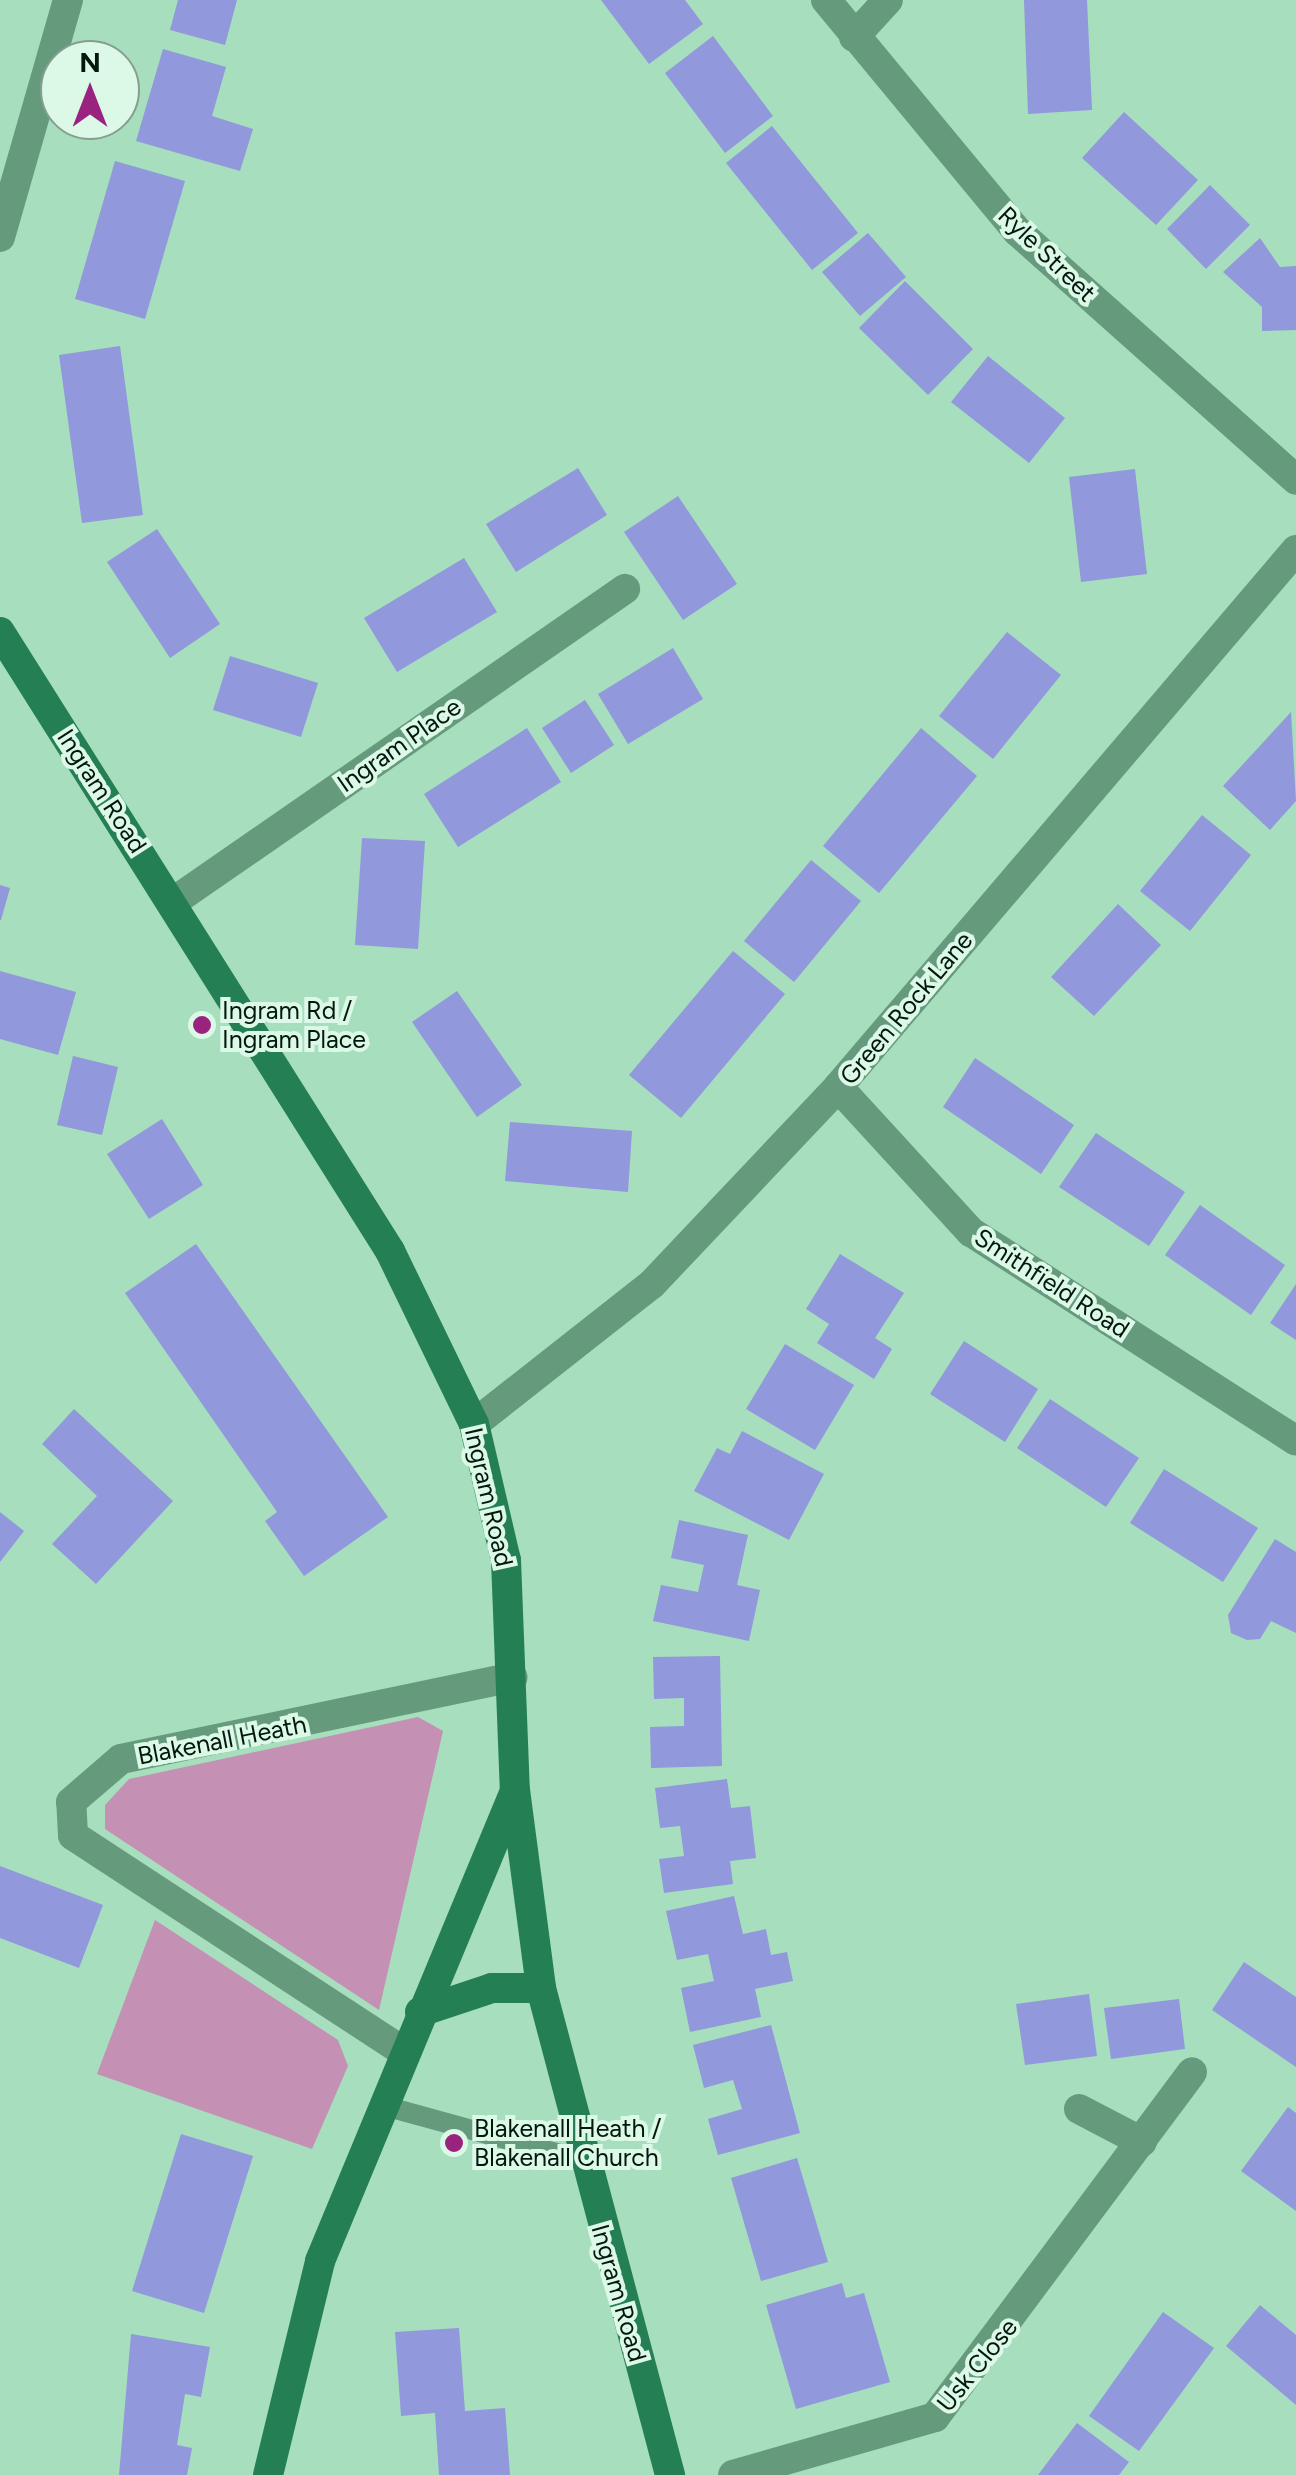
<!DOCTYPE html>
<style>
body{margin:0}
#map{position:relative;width:1296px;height:2475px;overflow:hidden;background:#a7debe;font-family:Figtree,sans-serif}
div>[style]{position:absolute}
.green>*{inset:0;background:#c490b4}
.building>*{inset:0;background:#9198db}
.lane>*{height:20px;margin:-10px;padding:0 10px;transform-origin:10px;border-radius:10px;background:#669a7d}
.street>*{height:30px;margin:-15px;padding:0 15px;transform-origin:15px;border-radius:15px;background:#669a7d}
.secondary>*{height:30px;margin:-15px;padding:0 15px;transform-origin:15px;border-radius:15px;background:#257f55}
.dots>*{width:28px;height:28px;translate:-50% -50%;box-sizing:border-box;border:5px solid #dcf8e7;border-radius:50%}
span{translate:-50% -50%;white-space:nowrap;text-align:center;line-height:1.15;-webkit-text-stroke:8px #dcf8e7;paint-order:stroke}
.street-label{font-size:25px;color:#03180d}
.poi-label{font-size:25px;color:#03180d}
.left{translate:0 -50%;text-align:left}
.north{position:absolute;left:40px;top:40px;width:100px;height:100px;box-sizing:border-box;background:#dcf8e7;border:2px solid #859e90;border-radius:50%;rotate:0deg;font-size:28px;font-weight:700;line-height:40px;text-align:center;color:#03180d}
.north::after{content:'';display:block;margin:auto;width:35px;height:45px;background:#99237f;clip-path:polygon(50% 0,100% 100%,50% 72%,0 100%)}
</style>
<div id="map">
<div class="green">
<i style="clip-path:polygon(418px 1717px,443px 1731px,379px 2010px,105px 1829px,105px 1805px,129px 1779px)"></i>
<i style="clip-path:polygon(155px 1920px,338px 2040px,348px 2066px,312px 2149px,97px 2074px)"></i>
</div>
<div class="building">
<i style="clip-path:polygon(178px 0,237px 0,225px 45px,170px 30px)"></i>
<i style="clip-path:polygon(601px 0,685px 0,703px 24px,649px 64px)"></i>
<i style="clip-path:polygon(1024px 0,1087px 0,1092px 110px,1028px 114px)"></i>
<i style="clip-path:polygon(713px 36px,773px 116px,725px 153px,665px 73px)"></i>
<i style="clip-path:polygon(163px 49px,226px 67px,212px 116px,253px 129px,240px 171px,136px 141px)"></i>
<i style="clip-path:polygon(1124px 112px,1198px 180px,1156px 225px,1082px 158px)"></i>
<i style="clip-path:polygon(772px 126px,858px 233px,812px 270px,726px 163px)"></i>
<i style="clip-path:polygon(115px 161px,185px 181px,145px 319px,75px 299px)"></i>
<i style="clip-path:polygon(1210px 185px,1250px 225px,1206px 269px,1167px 229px)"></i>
<i style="clip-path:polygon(868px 233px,906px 277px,860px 316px,822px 272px)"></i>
<i style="clip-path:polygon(1260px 238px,1280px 267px,1296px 266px,1296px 330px,1262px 331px,1262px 307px,1223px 272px)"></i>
<i style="clip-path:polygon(905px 281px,973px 349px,928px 395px,859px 328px)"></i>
<i style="clip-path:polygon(120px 346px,143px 515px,82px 523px,59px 355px)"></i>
<i style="clip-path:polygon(988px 356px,1065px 418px,1029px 463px,951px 402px)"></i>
<i style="clip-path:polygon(578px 468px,607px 515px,516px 572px,486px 524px)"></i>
<i style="clip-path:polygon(1135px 469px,1147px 574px,1081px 582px,1069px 477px)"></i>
<i style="clip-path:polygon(678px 496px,737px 584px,683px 620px,624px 532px)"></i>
<i style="clip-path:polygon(157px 529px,220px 624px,170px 658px,107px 562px)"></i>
<i style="clip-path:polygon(464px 558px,497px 612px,397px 672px,364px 618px)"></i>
<i style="clip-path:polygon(1007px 632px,1061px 675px,993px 759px,939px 716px)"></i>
<i style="clip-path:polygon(673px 648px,703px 699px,628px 744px,598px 694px)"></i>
<i style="clip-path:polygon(230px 656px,318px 683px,301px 737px,213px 710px)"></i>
<i style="clip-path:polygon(585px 700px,614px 745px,571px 773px,542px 728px)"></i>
<i style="clip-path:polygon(1291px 712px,1296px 801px,1270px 830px,1223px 786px)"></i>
<i style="clip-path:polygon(527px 728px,561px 782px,458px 847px,424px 794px)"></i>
<i style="clip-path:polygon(921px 728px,977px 776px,879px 893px,823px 846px)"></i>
<i style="clip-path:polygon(1202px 815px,1251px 855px,1190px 931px,1140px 891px)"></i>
<i style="clip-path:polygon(362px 838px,425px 841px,418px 949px,355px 945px)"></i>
<i style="clip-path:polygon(811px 860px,861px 901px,794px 982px,744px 941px)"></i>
<i style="clip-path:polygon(0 885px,10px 888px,1px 920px,0 920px)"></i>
<i style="clip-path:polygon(1118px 904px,1161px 945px,1094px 1016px,1051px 977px)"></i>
<i style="clip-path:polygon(733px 951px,785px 994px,681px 1118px,629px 1075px)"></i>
<i style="clip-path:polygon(0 971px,76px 992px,58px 1055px,0 1039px)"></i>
<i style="clip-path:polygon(457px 991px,522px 1085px,477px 1117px,412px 1022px)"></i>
<i style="clip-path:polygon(73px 1056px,118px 1067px,102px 1135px,57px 1125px)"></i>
<i style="clip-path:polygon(975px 1058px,1074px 1125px,1041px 1174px,943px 1107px)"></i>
<i style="clip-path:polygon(162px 1119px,203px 1185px,149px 1219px,107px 1154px)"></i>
<i style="clip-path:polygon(510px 1122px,632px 1131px,628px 1192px,505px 1181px)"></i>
<i style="clip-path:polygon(1096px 1133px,1185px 1192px,1149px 1246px,1059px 1187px)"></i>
<i style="clip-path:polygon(1200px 1205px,1285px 1265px,1251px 1315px,1165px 1255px)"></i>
<i style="clip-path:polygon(196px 1244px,388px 1517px,304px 1576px,265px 1521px,277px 1512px,125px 1293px)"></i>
<i style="clip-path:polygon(840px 1254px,904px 1293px,875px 1338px,892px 1349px,874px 1379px,817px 1343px,829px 1324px,806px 1309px)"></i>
<i style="clip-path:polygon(1296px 1284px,1296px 1340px,1270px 1323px)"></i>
<i style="clip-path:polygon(964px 1341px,1038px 1389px,1005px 1442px,930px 1394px)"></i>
<i style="clip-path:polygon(785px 1344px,854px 1385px,815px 1450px,746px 1409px)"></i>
<i style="clip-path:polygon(1050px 1399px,1139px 1458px,1106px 1507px,1017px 1448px)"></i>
<i style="clip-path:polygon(74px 1409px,173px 1501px,96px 1584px,52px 1544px,97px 1496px,42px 1444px)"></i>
<i style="clip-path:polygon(742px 1431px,824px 1474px,789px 1540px,694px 1491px,717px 1448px,730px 1454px)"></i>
<i style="clip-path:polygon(1164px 1469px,1258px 1528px,1223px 1582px,1130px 1523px)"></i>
<i style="clip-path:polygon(0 1512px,24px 1531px,0 1562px)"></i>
<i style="clip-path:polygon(679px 1520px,748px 1535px,737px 1585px,760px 1590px,749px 1641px,653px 1621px,661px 1585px,698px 1592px,704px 1565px,671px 1558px)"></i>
<i style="clip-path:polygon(1275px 1539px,1296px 1552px,1296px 1633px,1271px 1621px,1260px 1639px,1247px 1640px,1231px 1633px,1228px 1615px)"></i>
<i style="clip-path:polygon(720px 1656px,722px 1766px,651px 1768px,650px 1727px,684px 1726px,684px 1698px,654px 1699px,653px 1657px)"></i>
<i style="clip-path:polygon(727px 1779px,731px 1808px,750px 1806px,756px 1858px,730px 1861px,733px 1884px,664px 1893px,659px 1859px,684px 1856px,680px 1826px,660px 1828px,655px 1788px)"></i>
<i style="clip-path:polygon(0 1866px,103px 1905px,79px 1968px,0 1938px)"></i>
<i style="clip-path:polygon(734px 1896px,743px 1934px,766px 1929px,771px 1955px,787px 1952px,793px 1981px,755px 1989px,761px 2017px,690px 2032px,681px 1988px,714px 1981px,708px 1954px,677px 1960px,666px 1911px)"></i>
<i style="clip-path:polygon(1244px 1962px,1296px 1997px,1296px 2067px,1212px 2010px)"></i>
<i style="clip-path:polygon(1089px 1994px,1097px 2056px,1025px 2065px,1016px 2004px)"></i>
<i style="clip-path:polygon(1179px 1999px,1185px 2049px,1111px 2059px,1104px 2008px)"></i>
<i style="clip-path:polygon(771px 2025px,800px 2133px,718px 2155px,708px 2119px,742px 2109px,733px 2080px,704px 2088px,693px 2045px)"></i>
<i style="clip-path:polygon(1288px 2107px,1296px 2113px,1296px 2211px,1241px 2171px)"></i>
<i style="clip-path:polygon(181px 2134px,253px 2156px,204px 2313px,132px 2291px)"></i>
<i style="clip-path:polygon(797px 2158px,828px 2262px,761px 2281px,731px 2178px)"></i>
<i style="clip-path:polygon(842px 2283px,846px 2298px,864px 2293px,890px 2382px,796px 2409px,766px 2305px)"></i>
<i style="clip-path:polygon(1260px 2305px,1296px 2335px,1296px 2405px,1226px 2346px)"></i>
<i style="clip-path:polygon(1163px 2312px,1214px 2348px,1139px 2451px,1089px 2416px)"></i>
<i style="clip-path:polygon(459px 2328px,465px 2411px,505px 2408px,510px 2475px,439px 2475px,435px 2413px,401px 2416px,395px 2332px)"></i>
<i style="clip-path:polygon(131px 2334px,210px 2347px,201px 2397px,185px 2394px,177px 2445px,192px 2448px,187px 2475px,119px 2475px)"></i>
<i style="clip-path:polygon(1077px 2423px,1129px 2462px,1119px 2475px,1038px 2475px)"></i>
</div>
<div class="lane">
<i style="left:381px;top:2105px;width:208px;rotate:15.3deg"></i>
</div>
<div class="street">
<i style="left:826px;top:0;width:300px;rotate:50.4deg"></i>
<i style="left:1017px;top:231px;width:374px;rotate:41.7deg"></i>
<i style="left:854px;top:37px;width:50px;rotate:-47.4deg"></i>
<i style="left:0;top:237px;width:247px;rotate:-74deg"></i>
<i style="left:173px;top:902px;width:550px;rotate:-34.7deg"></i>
<i style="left:838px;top:1087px;width:197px;rotate:47.5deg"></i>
<i style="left:971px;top:1232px;width:386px;rotate:32.7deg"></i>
<i style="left:474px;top:1424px;width:226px;rotate:-38.2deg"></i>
<i style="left:652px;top:1284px;width:271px;rotate:-46.6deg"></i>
<i style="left:838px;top:1087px;width:706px;rotate:-49.54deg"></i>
<i style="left:401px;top:2050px;width:392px;rotate:-146.8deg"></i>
<i style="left:73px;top:1835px;width:33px;rotate:-93deg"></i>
<i style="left:71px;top:1802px;width:66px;rotate:-40.7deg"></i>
<i style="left:121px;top:1759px;width:400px;rotate:-11.8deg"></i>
<i style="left:1079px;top:2109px;width:71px;rotate:27.6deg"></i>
<i style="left:733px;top:2475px;width:210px;rotate:-16deg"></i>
<i style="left:935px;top:2417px;width:430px;rotate:-53.3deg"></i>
</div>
<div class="secondary">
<i style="left:0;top:632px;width:732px;rotate:57.79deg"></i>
<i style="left:390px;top:1251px;width:192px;rotate:64.1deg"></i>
<i style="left:474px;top:1424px;width:140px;rotate:76.8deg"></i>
<i style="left:506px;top:1560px;width:230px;rotate:87.8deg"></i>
<i style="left:515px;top:1790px;width:200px;rotate:82.5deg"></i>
<i style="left:541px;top:1988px;width:504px;rotate:75.16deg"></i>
<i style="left:420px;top:2012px;width:76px;rotate:-18.4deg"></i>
<i style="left:492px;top:1988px;width:49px"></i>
<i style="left:268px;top:2475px;width:220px;rotate:-76.3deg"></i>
<i style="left:320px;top:2261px;width:507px;rotate:-67.48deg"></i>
</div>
<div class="dots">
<i style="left:202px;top:1025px;background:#99237f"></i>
<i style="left:454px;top:2143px;background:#99237f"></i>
</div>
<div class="street-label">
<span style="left:1047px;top:254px;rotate:44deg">Ryle Street</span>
<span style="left:399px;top:745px;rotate:-35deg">Ingram Place</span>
<span style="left:102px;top:791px;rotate:57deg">Ingram Road</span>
<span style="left:906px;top:1008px;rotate:-50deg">Green Rock Lane</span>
<span style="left:1052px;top:1283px;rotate:33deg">Smithfield Road</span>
<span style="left:489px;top:1497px;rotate:77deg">Ingram Road</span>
<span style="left:222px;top:1740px;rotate:-11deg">Blakenall Heath</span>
<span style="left:619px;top:2293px;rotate:74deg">Ingram Road</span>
<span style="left:977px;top:2365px;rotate:-51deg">Usk Close</span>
</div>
<div class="poi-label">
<span class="left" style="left:222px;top:1025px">Ingram Rd /<br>Ingram Place</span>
<span class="left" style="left:474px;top:2143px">Blakenall Heath /<br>Blakenall Church</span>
</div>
<div class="north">N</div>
</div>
